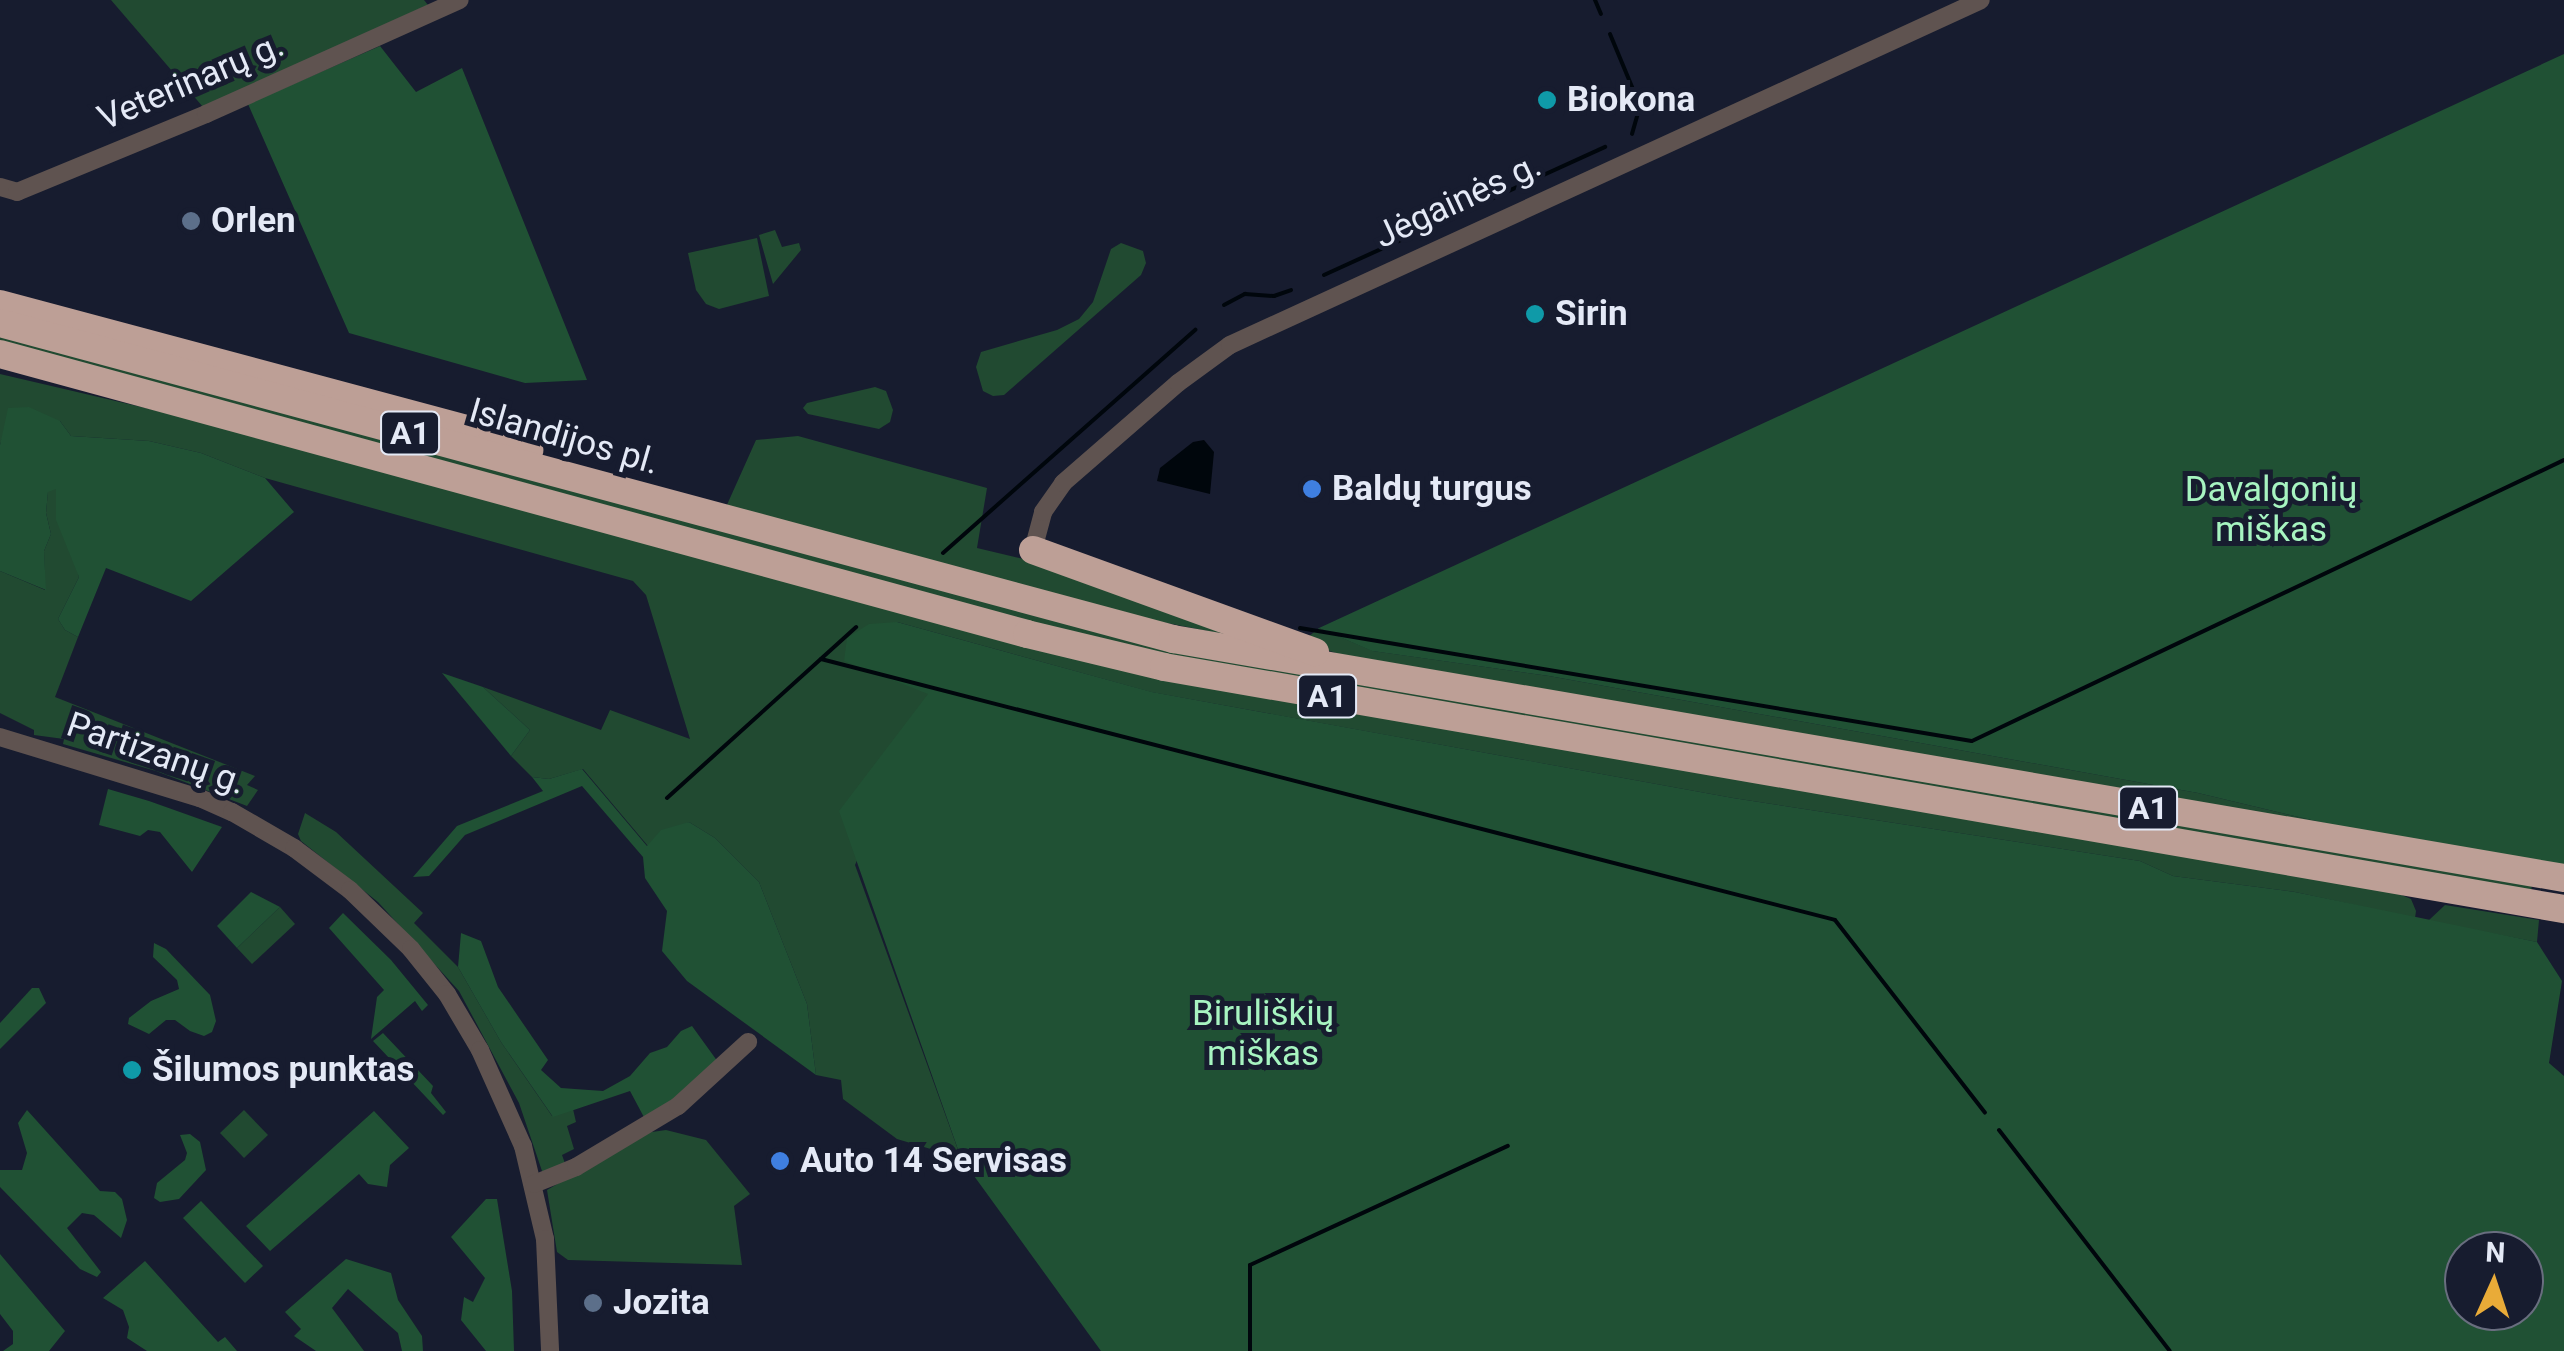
<!DOCTYPE html>
<meta charset="utf-8">
<style>
body{margin:0}
#map{position:relative;width:2564px;height:1351px;overflow:hidden;background:#171c2f;font-family:Roboto,sans-serif}
div>[style]{position:absolute}
.green>*{inset:0;background:#214a31}
.forest>*{inset:0;background:#205134}
.water>*{inset:0;background:#00060c}
.stream>*{height:4px;margin:-2px;padding:0 2px;transform-origin:2px;border-radius:2px;background:#00060c}
.minor>*{height:18px;margin:-9px;padding:0 9px;transform-origin:9px;border-radius:9px;background:#5f5350}
.highway>*{height:28px;margin:-14px;padding:0 14px;transform-origin:14px;border-radius:14px;background:#bd9f96}
.dots>*{width:28px;height:28px;translate:-50% -50%;box-sizing:border-box;border:5px solid #171c2f;border-radius:50%}
span{translate:-50% -50%;white-space:nowrap;text-align:center;line-height:1.15;-webkit-text-stroke:10px #171c2f;paint-order:stroke}
.shield-label span{padding:2px 8px;background:#171c2f;border:2px solid;border-radius:8px;-webkit-text-stroke-width:0}
.shield-label{font-size:32px;color:#e4e9f6;font-weight:700}
.street-label{font-size:35px;color:#e4e9f6}
.poi-label{font-size:35px;color:#e4e9f6;font-weight:700}
.left{translate:0 -50%;text-align:left}
.park-label{font-size:35px;color:#a7f4c1}
.north{position:absolute;left:2444px;top:1231px;width:100px;height:100px;box-sizing:border-box;background:#171c2f;border:2px solid #696e7f;border-radius:50%;rotate:3deg;font-size:28px;font-weight:700;line-height:40px;text-align:center;color:#e4e9f6}
.north::after{content:'';display:block;margin:auto;width:35px;height:45px;background:#e9ab38;clip-path:polygon(50% 0,100% 100%,50% 72%,0 100%)}
</style>
<div id="map">
<div class="green">
<i style="clip-path:polygon(111px 0,424px 0,428px 5px,203px 107px)"></i>
<i style="clip-path:polygon(775px 230px,782px 247px,799px 243px,801px 250px,773px 284px,759px 235px)"></i>
<i style="clip-path:polygon(757px 238px,769px 296px,719px 309px,706px 304px,696px 290px,688px 253px)"></i>
<i style="clip-path:polygon(1121px 243px,1143px 251px,1146px 263px,1141px 275px,1004px 395px,993px 396px,983px 391px,976px 367px,981px 352px,1057px 330px,1079px 319px,1093px 302px,1111px 249px)"></i>
<i style="clip-path:polygon(0 331px,925px 585px,2532px 882px,2531px 895px,1136px 652px,0 344px)"></i>
<i style="clip-path:polygon(0 374px,227px 427px,1142px 675px,2397px 893px,2411px 899px,2416px 911px,2415px 918px,2295px 892px,2173px 876px,2140px 861px,1733px 798px,1151px 692px,897px 622px,929px 694px,855px 865px,961px 1158px,897px 1139px,843px 1099px,841px 1080px,816px 1075px,807px 1004px,759px 882px,715px 838px,689px 822px,648px 846px,583px 769px,549px 779px,532px 777px,511px 756px,530px 730px,483px 687px,601px 730px,610px 710px,690px 739px,646px 595px,633px 581px,265px 478px,201px 453px,149px 441px,71px 436px,60px 421px,8px 420px,0 445px)"></i>
<i style="clip-path:polygon(875px 387px,886px 391px,893px 410px,890px 422px,879px 429px,808px 414px,803px 408px,807px 403px)"></i>
<i style="clip-path:polygon(798px 436px,987px 488px,977px 548px,1045px 564px,1274px 644px,1136px 617px,726px 507px,756px 440px)"></i>
<i style="clip-path:polygon(56px 488px,79px 577px,58px 619px,65px 630px,78px 637px,55px 697px,255px 776px,247px 785px,258px 790px,247px 806px,156px 771px,63px 744px,64px 739px,34px 735px,34px 730px,0 713px,0 571px,45px 590px,44px 551px,51px 534px,46px 513px,48px 491px)"></i>
<i style="clip-path:polygon(1319px 628px,1373px 651px,1549px 676px,2198px 793px,2341px 827px,1339px 654px,1302px 642px)"></i>
<i style="clip-path:polygon(305px 813px,336px 832px,423px 913px,414px 923px,458px 967px,501px 1042px,552px 1116px,573px 1109px,576px 1122px,567px 1126px,574px 1149px,562px 1155px,566px 1166px,551px 1174px,542px 1171px,519px 1103px,459px 991px,378px 902px,301px 841px,298px 834px)"></i>
<i style="clip-path:polygon(2445px 905px,2539px 920px,2537px 942px,2428px 921px)"></i>
<i style="clip-path:polygon(280px 907px,295px 924px,252px 964px,237px 948px)"></i>
<i style="clip-path:polygon(244px 1110px,268px 1135px,244px 1158px,220px 1133px)"></i>
<i style="clip-path:polygon(666px 1130px,706px 1140px,750px 1194px,734px 1206px,742px 1265px,568px 1260px,557px 1252px,547px 1190px,645px 1133px)"></i>
</div>
<div class="forest">
<i style="clip-path:polygon(380px 46px,416px 92px,462px 68px,587px 380px,525px 383px,349px 333px,248px 104px)"></i>
<i style="clip-path:polygon(2564px 54px,2564px 866px,2341px 827px,2198px 793px,1549px 676px,1372px 651px,1319px 628px)"></i>
<i style="clip-path:polygon(29px 407px,60px 421px,71px 436px,149px 441px,201px 453px,265px 478px,294px 512px,191px 601px,106px 568px,78px 637px,65px 630px,58px 619px,79px 577px,56px 520px,56px 489px,48px 492px,46px 513px,51px 534px,44px 551px,46px 590px,0 571px,0 445px,8px 408px)"></i>
<i style="clip-path:polygon(evenodd,897px 622px,1152px 692px,1733px 798px,2140px 861px,2173px 876px,2295px 892px,2537px 942px,2562px 981px,2549px 1063px,2564px 1076px,2564px 1351px,1101px 1351px,961px 1158px,839px 811px,928px 694px,844px 661px,847px 638px,869px 624px,897px 622px,2524px 1251px,2524px 1311px,2464px 1311px,2464px 1251px,2524px 1251px)"></i>
<i style="clip-path:polygon(442px 673px,483px 687px,530px 730px,511px 756px)"></i>
<i style="clip-path:polygon(582px 769px,647px 846px,661px 830px,689px 822px,715px 838px,759px 882px,807px 1004px,816px 1075px,687px 981px,662px 951px,667px 911px,645px 878px,643px 857px,582px 786px,465px 835px,429px 876px,413px 877px,457px 826px,543px 791px,532px 777px,549px 779px)"></i>
<i style="clip-path:polygon(108px 789px,149px 801px,222px 827px,192px 872px,160px 832px,148px 830px,140px 836px,99px 825px)"></i>
<i style="clip-path:polygon(251px 892px,280px 907px,237px 948px,217px 926px)"></i>
<i style="clip-path:polygon(343px 913px,391px 960px,428px 1005px,422px 1011px,415px 1001px,371px 1039px,377px 997px,384px 990px,329px 928px)"></i>
<i style="clip-path:polygon(461px 933px,481px 941px,498px 987px,548px 1060px,541px 1070px,561px 1088px,603px 1091px,630px 1076px,650px 1053px,667px 1047px,681px 1031px,692px 1026px,718px 1062px,646px 1121px,630px 1091px,553px 1117px,501px 1042px,458px 967px)"></i>
<i style="clip-path:polygon(154px 943px,166px 949px,210px 995px,216px 1021px,212px 1032px,204px 1036px,190px 1031px,175px 1020px,166px 1020px,149px 1034px,128px 1024px,129px 1018px,151px 1001px,179px 989px,177px 980px,153px 957px)"></i>
<i style="clip-path:polygon(32px 988px,39px 988px,46px 1003px,0 1049px,0 1023px)"></i>
<i style="clip-path:polygon(383px 1033px,433px 1086px,431px 1093px,446px 1112px,443px 1115px,373px 1041px)"></i>
<i style="clip-path:polygon(27px 1110px,100px 1191px,115px 1192px,122px 1199px,127px 1220px,121px 1238px,94px 1215px,82px 1213px,67px 1228px,101px 1272px,97px 1277px,80px 1269px,0 1187px,0 1170px,22px 1170px,27px 1153px,18px 1123px)"></i>
<i style="clip-path:polygon(374px 1111px,409px 1148px,390px 1165px,387px 1187px,368px 1184px,359px 1174px,270px 1251px,246px 1226px)"></i>
<i style="clip-path:polygon(190px 1134px,200px 1142px,206px 1170px,179px 1199px,160px 1202px,154px 1198px,157px 1183px,185px 1160px,187px 1153px,180px 1135px)"></i>
<i style="clip-path:polygon(486px 1199px,497px 1199px,512px 1291px,514px 1351px,486px 1351px,461px 1320px,464px 1297px,473px 1302px,485px 1278px,451px 1237px)"></i>
<i style="clip-path:polygon(201px 1201px,263px 1266px,245px 1283px,183px 1218px)"></i>
<i style="clip-path:polygon(0 1254px,65px 1331px,49px 1351px,3px 1351px,13px 1344px,13px 1331px,0 1314px)"></i>
<i style="clip-path:polygon(346px 1259px,391px 1273px,398px 1300px,422px 1336px,423px 1351px,402px 1351px,398px 1333px,348px 1289px,332px 1308px,364px 1351px,316px 1351px,294px 1336px,301px 1329px,285px 1312px)"></i>
<i style="clip-path:polygon(145px 1261px,218px 1342px,225px 1337px,237px 1351px,147px 1351px,127px 1338px,129px 1327px,123px 1310px,103px 1298px)"></i>
</div>
<div class="water">
<i style="clip-path:polygon(1204px 440px,1214px 452px,1210px 494px,1157px 481px,1160px 468px,1193px 442px)"></i>
</div>
<div class="stream">
<i style="left:1595px;top:0;width:15px;rotate:67deg"></i>
<i style="left:1610px;top:34px;width:78px;rotate:67.4deg"></i>
<i style="left:1640px;top:106px;width:29px;rotate:106deg"></i>
<i style="left:1324px;top:275px;width:309px;rotate:-24.5deg"></i>
<i style="left:1224px;top:305px;width:24px;rotate:-28deg"></i>
<i style="left:1245px;top:294px;width:29px;rotate:4deg"></i>
<i style="left:1274px;top:296px;width:18px;rotate:-19deg"></i>
<i style="left:943px;top:553px;width:337px;rotate:-41.5deg"></i>
<i style="left:1300px;top:628px;width:681px;rotate:9.55deg"></i>
<i style="left:1972px;top:741px;width:655px;rotate:-25.39deg"></i>
<i style="left:821px;top:659px;width:1047px;rotate:14.43deg"></i>
<i style="left:1835px;top:920px;width:244px;rotate:52.1deg"></i>
<i style="left:667px;top:798px;width:255px;rotate:-42.1deg"></i>
<i style="left:1999px;top:1130px;width:279px;rotate:52.3deg"></i>
<i style="left:1250px;top:1351px;width:86px;rotate:-90deg"></i>
<i style="left:1250px;top:1265px;width:284px;rotate:-24.8deg"></i>
</div>
<div class="minor">
<i style="left:0;top:187px;width:18px;rotate:16deg"></i>
<i style="left:17px;top:192px;width:204px;rotate:-22.4deg"></i>
<i style="left:206px;top:114px;width:278px;rotate:-24.2deg"></i>
<i style="left:1033px;top:550px;width:39px;rotate:-75deg"></i>
<i style="left:1043px;top:512px;width:35px;rotate:-55deg"></i>
<i style="left:1063px;top:483px;width:152px;rotate:-41deg"></i>
<i style="left:1178px;top:383px;width:64px;rotate:-36.2deg"></i>
<i style="left:1230px;top:345px;width:826px;rotate:-24.67deg"></i>
<i style="left:0;top:737px;width:209px;rotate:17deg"></i>
<i style="left:200px;top:798px;width:35px;rotate:24deg"></i>
<i style="left:232px;top:812px;width:72px;rotate:30.1deg"></i>
<i style="left:294px;top:848px;width:70px;rotate:36.9deg"></i>
<i style="left:350px;top:890px;width:85px;rotate:44deg"></i>
<i style="left:411px;top:949px;width:58px;rotate:51.3deg"></i>
<i style="left:447px;top:994px;width:65px;rotate:59.5deg"></i>
<i style="left:480px;top:1050px;width:105px;rotate:65.9deg"></i>
<i style="left:523px;top:1146px;width:96px;rotate:76.7deg"></i>
<i style="left:545px;top:1239px;width:112px;rotate:87.4deg"></i>
<i style="left:534px;top:1184px;width:45px;rotate:-22deg"></i>
<i style="left:576px;top:1167px;width:119px;rotate:-30.9deg"></i>
<i style="left:678px;top:1106px;width:95px;rotate:-42.4deg"></i>
</div>
<div class="highway">
<i style="left:0;top:304px;width:510px;rotate:14.99deg"></i>
<i style="left:493px;top:436px;width:39px;rotate:21deg"></i>
<i style="left:0;top:323px;width:1215px;rotate:15.08deg"></i>
<i style="left:1173px;top:639px;width:1411px;rotate:9.75deg"></i>
<i style="left:0;top:354px;width:1064px;rotate:15.25deg"></i>
<i style="left:1027px;top:634px;width:141px;rotate:13.5deg"></i>
<i style="left:1164px;top:667px;width:1421px;rotate:9.81deg"></i>
<i style="left:1033px;top:550px;width:300px;rotate:19.9deg"></i>
</div>
<div class="dots">
<i style="left:1547px;top:100px;background:#0f9aa8"></i>
<i style="left:191px;top:221px;background:#5c6f8a"></i>
<i style="left:1535px;top:314px;background:#0f9aa8"></i>
<i style="left:1312px;top:489px;background:#3f7fe0"></i>
<i style="left:132px;top:1070px;background:#0f9aa8"></i>
<i style="left:780px;top:1161px;background:#3f7fe0"></i>
<i style="left:593px;top:1303px;background:#5c6f8a"></i>
</div>
<div class="shield-label">
<span style="left:410px;top:433px">A1</span>
<span style="left:1327px;top:696px">A1</span>
<span style="left:2148px;top:808px">A1</span>
</div>
<div class="street-label">
<span style="left:191px;top:82px;rotate:-23deg">Veterinarų g.</span>
<span style="left:1458px;top:201px;rotate:-25deg">Jėgainės g.</span>
<span style="left:564px;top:437px;rotate:16deg">Islandijos pl.</span>
<span style="left:156px;top:754px;rotate:19deg">Partizanų g.</span>
</div>
<div class="poi-label">
<span class="left" style="left:1567px;top:100px">Biokona</span>
<span class="left" style="left:211px;top:221px">Orlen</span>
<span class="left" style="left:1555px;top:314px">Sirin</span>
<span class="left" style="left:1332px;top:489px">Baldų turgus</span>
<span class="left" style="left:152px;top:1070px">Šilumos punktas</span>
<span class="left" style="left:800px;top:1161px">Auto 14 Servisas</span>
<span class="left" style="left:613px;top:1303px">Jozita</span>
</div>
<div class="park-label">
<span style="left:2271px;top:510px">Davalgonių<br>miškas</span>
<span style="left:1263px;top:1034px">Biruliškių<br>miškas</span>
</div>
<div class="north">N</div>
</div>
